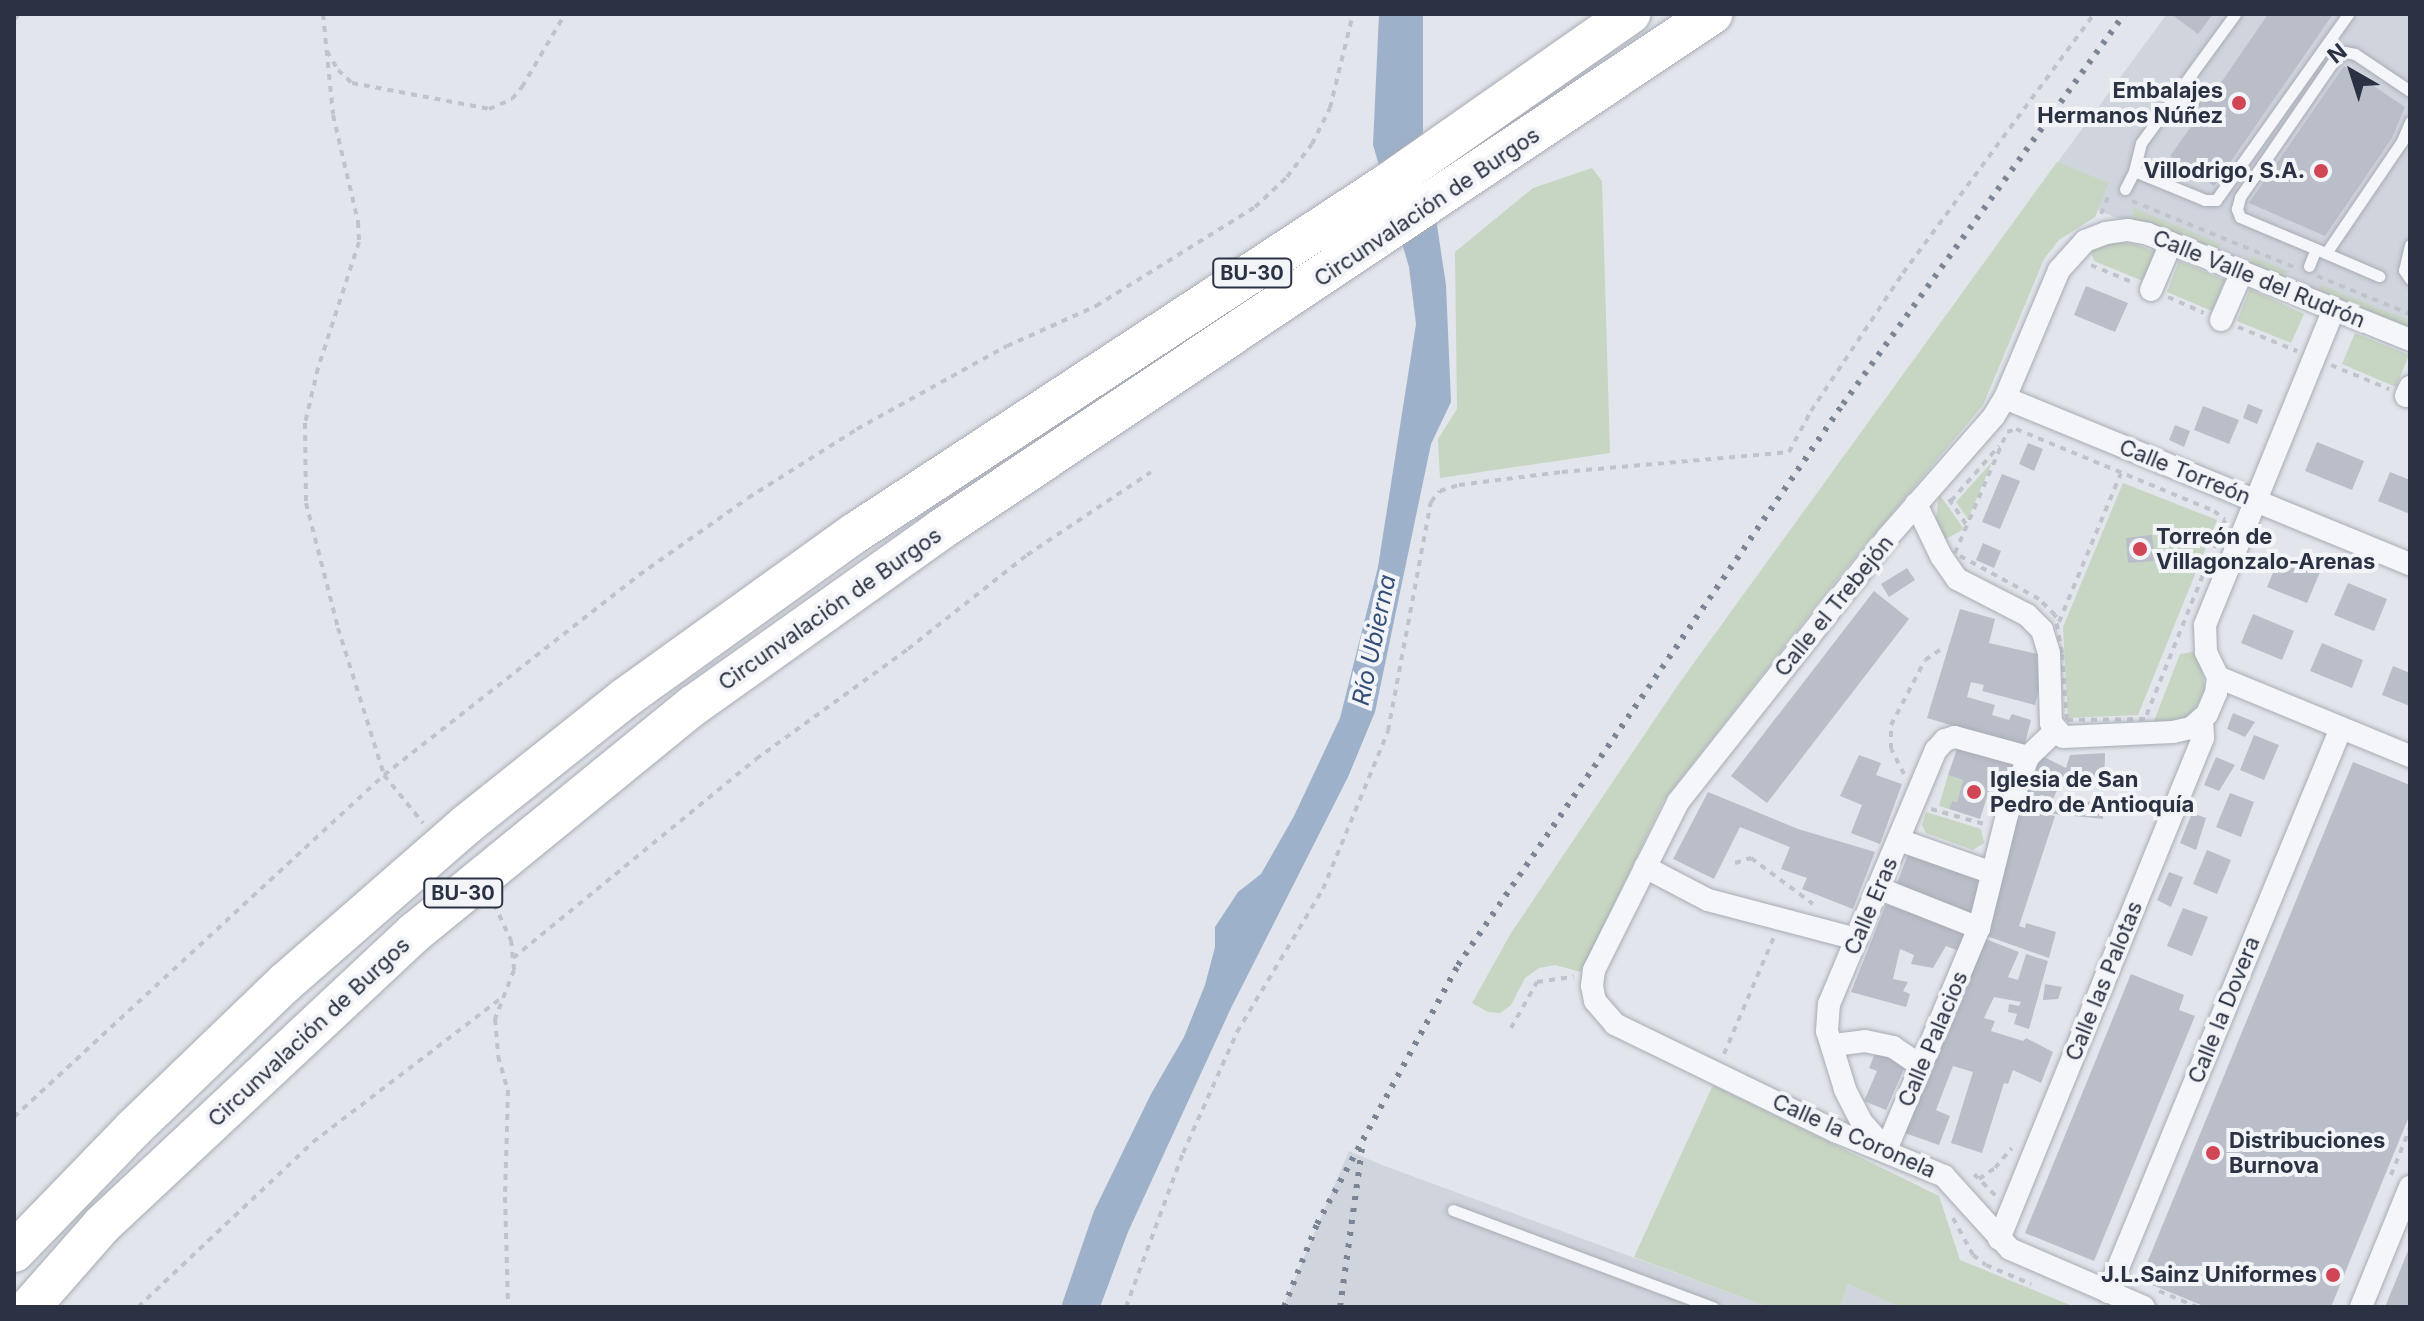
<!DOCTYPE html>
<meta charset="utf-8">
<style>
body{margin:0}
#map{position:relative;width:2424px;height:1321px;overflow:hidden;background:#e2e5eb;font-family:Inter,sans-serif}
div>[style]{position:absolute}
.built>*{inset:0;background:#d0d4dd}
.green>*{inset:0;background:#c7d5c3}
.water>*{inset:0;background:#9db1cb}
.building>*{inset:0;background:#b9bec8}
.path>*{height:4px;margin-top:-2px;transform-origin:0;background:repeating-linear-gradient(90deg,#c0c3ca 0 6px,transparent 0 12px)}
.roads{filter:drop-shadow(0 0 2px #a7acb5) drop-shadow(0 0 2px #a7acb5)}
.lane>*{height:11px;margin:-5.5px;padding:0 5.5px;transform-origin:5.5px;border-radius:5.5px;background:#f5f6f9}
.street>*{height:22px;margin:-11px;padding:0 11px;transform-origin:11px;border-radius:11px;background:#f5f6f9}
.highway>*{height:40px;margin:-20px;padding:0 20px;transform-origin:20px;border-radius:20px;background:#fff}
.rail>*{height:6px;margin-top:-3px;transform-origin:0;background:repeating-linear-gradient(90deg,#7b8495 0 4px,transparent 0 12px)}
.dots>*{width:22px;height:22px;translate:-50% -50%;box-sizing:border-box;border:4px solid #f2f4f8;border-radius:50%}
span{translate:-50% -50%;white-space:nowrap;text-align:center;line-height:1.15;-webkit-text-stroke:8px #f2f4f8;paint-order:stroke}
.shield-label span{padding:2px 6px;background:#f2f4f8;border:2px solid;border-radius:6px;-webkit-text-stroke-width:0}
.shield-label{font-size:20px;color:#2a3243;font-weight:700}
.poi-label{font-size:22px;color:#2a3243;font-weight:700}
.right{translate:-100% -50%;text-align:right}
.left{translate:0 -50%;text-align:left}
.street-label{font-size:22px;color:#2a3243}
.water-label{font-size:24px;color:#334f78;font-style:italic}
.frame{position:absolute;inset:0;border:16px solid #2a3243;pointer-events:none}
.north{position:absolute;left:2312px;top:32px;width:80px;height:80px;-webkit-text-stroke:6px #f2f4f8;paint-order:stroke;rotate:321deg;font-size:22px;font-weight:700;line-height:32px;text-align:center;color:#2a3243}
.north::after{content:'';display:block;margin:auto;width:28px;height:36px;background:#2a3243;clip-path:polygon(50% 0,100% 100%,50% 72%,0 100%)}
</style>
<div id="map">
<div class="built">
<i style="clip-path:polygon(2167px 14px,2410px 14px,2410px 340px,2040px 186px)"></i>
<i style="clip-path:polygon(1349px 1151px,1382px 1165px,1768px 1307px,1283px 1307px)"></i>
<i style="clip-path:polygon(1848px 1284px,1900px 1307px,1840px 1307px)"></i>
</div>
<div class="green">
<i style="clip-path:polygon(2057px 162px,2109px 183px,2095px 217px,2059px 240px,2044px 259px,1983px 405px,1847px 567px,1664px 800px,1581px 972px,1555px 965px,1539px 968px,1525px 978px,1511px 1005px,1500px 1013px,1488px 1012px,1472px 1003px,1511px 933px,1680px 682px)"></i>
<i style="clip-path:polygon(1592px 168px,1602px 181px,1610px 453px,1440px 478px,1438px 439px,1457px 409px,1455px 252px,1533px 188px)"></i>
<i style="clip-path:polygon(2133px 208px,2221px 244px,2217px 249px,2211px 249px,2133px 219px)"></i>
<i style="clip-path:polygon(2115px 242px,2136px 244px,2155px 252px,2143px 281px,2094px 261px,2091px 251px)"></i>
<i style="clip-path:polygon(2251px 256px,2289px 272px,2280px 277px,2252px 265px)"></i>
<i style="clip-path:polygon(2179px 261px,2225px 280px,2212px 311px,2167px 292px)"></i>
<i style="clip-path:polygon(2319px 284px,2410px 321px,2410px 326px,2405px 327px,2322px 294px)"></i>
<i style="clip-path:polygon(2250px 289px,2304px 314px,2291px 343px,2237px 321px)"></i>
<i style="clip-path:polygon(2355px 333px,2409px 355px,2396px 387px,2342px 364px)"></i>
<i style="clip-path:polygon(1992px 462px,1968px 519px,1956px 502px)"></i>
<i style="clip-path:polygon(2123px 483px,2217px 520px,2138px 715px,2068px 718px,2063px 627px)"></i>
<i style="clip-path:polygon(1939px 494px,1964px 529px,1942px 541px,1936px 521px)"></i>
<i style="clip-path:polygon(2198px 651px,2205px 688px,2198px 704px,2186px 719px,2155px 729px,2154px 721px,2180px 654px)"></i>
<i style="clip-path:polygon(1948px 775px,1963px 780px,1957px 802px,1952px 801px,1949px 809px,1939px 806px)"></i>
<i style="clip-path:polygon(1926px 812px,1981px 829px,1984px 843px,1973px 850px,1926px 833px,1922px 825px)"></i>
<i style="clip-path:polygon(1713px 1085px,1939px 1196px,1960px 1260px,2075px 1307px,1900px 1307px,1848px 1284px,1840px 1307px,1768px 1307px,1634px 1257px)"></i>
</div>
<div class="water">
<i style="clip-path:polygon(1379px 14px,1423px 14px,1423px 132px,1446px 285px,1451px 402px,1431px 444px,1375px 712px,1348px 777px,1231px 1008px,1128px 1232px,1100px 1307px,1061px 1307px,1094px 1211px,1151px 1094px,1184px 1037px,1205px 985px,1215px 947px,1215px 927px,1238px 892px,1261px 874px,1294px 816px,1340px 718px,1378px 567px,1416px 324px,1409px 267px,1373px 145px)"></i>
</div>
<div class="building">
<i style="clip-path:polygon(2171px 14px,2213px 14px,2198px 34px)"></i>
<i style="clip-path:polygon(2268px 14px,2333px 14px,2214px 186px,2170px 156px,2198px 117px,2188px 110px,2207px 83px,2216px 90px)"></i>
<i style="clip-path:polygon(2344px 66px,2405px 107px,2392px 138px,2325px 236px,2249px 203px)"></i>
<i style="clip-path:polygon(2086px 286px,2128px 303px,2115px 332px,2074px 315px)"></i>
<i style="clip-path:polygon(2248px 404px,2263px 410px,2257px 424px,2243px 418px)"></i>
<i style="clip-path:polygon(2203px 406px,2239px 420px,2229px 444px,2194px 430px)"></i>
<i style="clip-path:polygon(2175px 425px,2190px 431px,2184px 447px,2169px 440px)"></i>
<i style="clip-path:polygon(2317px 442px,2364px 461px,2352px 490px,2305px 471px)"></i>
<i style="clip-path:polygon(2028px 443px,2043px 449px,2034px 471px,2019px 464px)"></i>
<i style="clip-path:polygon(2390px 472px,2410px 480px,2410px 514px,2378px 501px)"></i>
<i style="clip-path:polygon(2002px 474px,2020px 481px,2000px 529px,1982px 522px)"></i>
<i style="clip-path:polygon(2152px 535px,2155px 561px,2128px 563px,2126px 538px)"></i>
<i style="clip-path:polygon(1983px 543px,2001px 551px,1994px 568px,1976px 560px)"></i>
<i style="clip-path:polygon(2280px 556px,2320px 572px,2307px 603px,2267px 587px)"></i>
<i style="clip-path:polygon(1907px 568px,1915px 580px,1889px 597px,1881px 584px)"></i>
<i style="clip-path:polygon(2348px 583px,2387px 599px,2374px 631px,2334px 615px)"></i>
<i style="clip-path:polygon(1874px 591px,1909px 619px,1767px 803px,1731px 776px)"></i>
<i style="clip-path:polygon(1960px 609px,1995px 619px,1989px 643px,2037px 654px,2039px 689px,2035px 705px,1982px 691px,1984px 685px,1971px 682px,1967px 697px,1995px 705px,1992px 715px,2009px 720px,2012px 714px,2031px 720px,2024px 747px,1927px 718px)"></i>
<i style="clip-path:polygon(2253px 614px,2294px 631px,2282px 660px,2241px 643px)"></i>
<i style="clip-path:polygon(2322px 643px,2363px 660px,2352px 688px,2310px 671px)"></i>
<i style="clip-path:polygon(2393px 666px,2410px 673px,2410px 706px,2382px 695px)"></i>
<i style="clip-path:polygon(2233px 713px,2255px 722px,2245px 737px,2227px 729px)"></i>
<i style="clip-path:polygon(2254px 735px,2279px 745px,2264px 780px,2240px 770px)"></i>
<i style="clip-path:polygon(1957px 749px,2014px 765px,2008px 783px,1993px 778px,1980px 819px,1949px 809px,1952px 801px,1957px 802px,1963px 780px,1948px 775px)"></i>
<i style="clip-path:polygon(2105px 753px,2104px 787px,2070px 785px,2070px 773px,2065px 774px,2052px 801px,2104px 802px,2103px 819px,2036px 812px,2055px 816px,2019px 926px,2025px 928px,2026px 923px,2056px 932px,2049px 958px,1984px 935px,2017px 807px,2042px 756px,2066px 768px,2070px 755px)"></i>
<i style="clip-path:polygon(1859px 755px,1881px 763px,1876px 775px,1902px 784px,1880px 844px,1851px 833px,1862px 805px,1840px 796px)"></i>
<i style="clip-path:polygon(2216px 757px,2235px 765px,2219px 791px,2204px 785px)"></i>
<i style="clip-path:polygon(2353px 762px,2410px 785px,2410px 1114px,2331px 1307px,2206px 1307px,2140px 1280px)"></i>
<i style="clip-path:polygon(1708px 792px,1798px 829px,1875px 852px,1853px 909px,1802px 889px,1807px 878px,1781px 869px,1790px 847px,1740px 827px,1714px 879px,1673px 859px)"></i>
<i style="clip-path:polygon(2230px 793px,2254px 802px,2241px 837px,2216px 827px)"></i>
<i style="clip-path:polygon(2192px 813px,2206px 818px,2196px 850px,2180px 843px)"></i>
<i style="clip-path:polygon(2207px 850px,2231px 860px,2217px 894px,2193px 884px)"></i>
<i style="clip-path:polygon(1908px 854px,1978px 879px,1974px 920px,1955px 913px,1957px 907px,1896px 886px)"></i>
<i style="clip-path:polygon(2169px 872px,2183px 877px,2171px 907px,2157px 900px)"></i>
<i style="clip-path:polygon(1886px 904px,1970px 935px,1962px 952px,1946px 946px,1933px 968px,1911px 964px,1914px 955px,1900px 949px,1893px 979px,1908px 982px,1903px 991px,1910px 994px,1906px 1007px,1851px 992px)"></i>
<i style="clip-path:polygon(2183px 908px,2208px 917px,2192px 956px,2167px 946px)"></i>
<i style="clip-path:polygon(1983px 938px,2019px 952px,2008px 977px,2018px 980px,2026px 954px,2048px 961px,2029px 1029px,2014px 1024px,2017px 1014px,2008px 1012px,2009px 1004px,2019px 1006px,2021px 1002px,1994px 997px,1984px 1018px,1995px 1021px,1991px 1031px,2023px 1041px,2026px 1038px,2053px 1052px,2041px 1083px,2013px 1070px,2008px 1084px,2004px 1083px,1982px 1153px,1951px 1143px,1973px 1072px,1953px 1066px,1936px 1110px,1950px 1116px,1939px 1145px,1905px 1133px)"></i>
<i style="clip-path:polygon(2131px 974px,2184px 995px,2179px 1010px,2195px 1016px,2094px 1261px,2025px 1233px)"></i>
<i style="clip-path:polygon(2045px 984px,2062px 987px,2058px 999px,2043px 1000px)"></i>
<i style="clip-path:polygon(1877px 1049px,1907px 1062px,1886px 1110px,1864px 1101px,1877px 1071px,1869px 1068px)"></i>
<i style="clip-path:polygon(2410px 1246px,2410px 1307px,2385px 1307px)"></i>
</div>
<div class="path">
<i style="left:323px;top:14px;width:101px;rotate:84.3deg"></i>
<i style="left:333px;top:115px;width:110px;rotate:76.8deg"></i>
<i style="left:358px;top:222px;width:20px;rotate:87deg"></i>
<i style="left:359px;top:242px;width:133px;rotate:108deg"></i>
<i style="left:318px;top:368px;width:57px;rotate:103.3deg"></i>
<i style="left:305px;top:423px;width:80px;rotate:89.3deg"></i>
<i style="left:306px;top:503px;width:129px;rotate:75.6deg"></i>
<i style="left:338px;top:628px;width:154px;rotate:72.6deg"></i>
<i style="left:384px;top:775px;width:62px;rotate:50.9deg"></i>
<i style="left:14px;top:20px;width:8px;rotate:-50deg"></i>
<i style="left:327px;top:51px;width:22px;rotate:60deg"></i>
<i style="left:338px;top:70px;width:19px;rotate:43deg"></i>
<i style="left:352px;top:83px;width:139px;rotate:10.7deg"></i>
<i style="left:489px;top:109px;width:25px;rotate:-23deg"></i>
<i style="left:512px;top:99px;width:16px;rotate:-50deg"></i>
<i style="left:522px;top:87px;width:85px;rotate:-59.5deg"></i>
<i style="left:2132px;top:201px;width:175px;rotate:22.2deg"></i>
<i style="left:2101px;top:214px;width:24px;rotate:-68deg"></i>
<i style="left:2091px;top:265px;width:47px;rotate:22.7deg"></i>
<i style="left:2317px;top:276px;width:100px;rotate:22.2deg"></i>
<i style="left:2168px;top:297px;width:39px;rotate:24deg"></i>
<i style="left:2238px;top:327px;width:64px;rotate:22.1deg"></i>
<i style="left:2331px;top:365px;width:63px;rotate:22.5deg"></i>
<i style="left:2016px;top:429px;width:214px;rotate:22.5deg"></i>
<i style="left:2214px;top:511px;width:14px;rotate:39deg"></i>
<i style="left:2225px;top:520px;width:214px;rotate:111.9deg"></i>
<i style="left:2145px;top:719px;width:78px;rotate:179.3deg"></i>
<i style="left:2067px;top:720px;width:67px;rotate:-94.3deg"></i>
<i style="left:2062px;top:653px;width:39px;rotate:-100deg"></i>
<i style="left:2055px;top:615px;width:23px;rotate:-135deg"></i>
<i style="left:2039px;top:599px;width:96px;rotate:-151.3deg"></i>
<i style="left:1955px;top:553px;width:132px;rotate:-66.7deg"></i>
<i style="left:2007px;top:432px;width:9px;rotate:-18deg"></i>
<i style="left:1949px;top:499px;width:34px;rotate:56deg"></i>
<i style="left:1951px;top:501px;width:73px;rotate:-48.9deg"></i>
<i style="left:2059px;top:622px;width:161px;rotate:-67.4deg"></i>
<i style="left:1904px;top:774px;width:28px;rotate:-117deg"></i>
<i style="left:1891px;top:749px;width:24px;rotate:-90deg"></i>
<i style="left:1891px;top:725px;width:73px;rotate:-62.4deg"></i>
<i style="left:1925px;top:660px;width:23px;rotate:-34deg"></i>
<i style="left:1931px;top:809px;width:55px;rotate:15.8deg"></i>
<i style="left:1735px;top:863px;width:17px;rotate:-17deg"></i>
<i style="left:1751px;top:858px;width:77px;rotate:36.6deg"></i>
<i style="left:494px;top:904px;width:40px;rotate:65deg"></i>
<i style="left:511px;top:940px;width:30px;rotate:84deg"></i>
<i style="left:514px;top:970px;width:53px;rotate:111.2deg"></i>
<i style="left:495px;top:1019px;width:37px;rotate:85deg"></i>
<i style="left:498px;top:1056px;width:35px;rotate:74deg"></i>
<i style="left:508px;top:1090px;width:107px;rotate:91.6deg"></i>
<i style="left:505px;top:1197px;width:110px;rotate:88.4deg"></i>
<i style="left:513px;top:958px;width:314px;rotate:-39.3deg"></i>
<i style="left:756px;top:759px;width:188px;rotate:-35.9deg"></i>
<i style="left:908px;top:649px;width:152px;rotate:-38.3deg"></i>
<i style="left:1027px;top:555px;width:149px;rotate:-33.8deg"></i>
<i style="left:1511px;top:1028px;width:53px;rotate:-60.5deg"></i>
<i style="left:1537px;top:982px;width:37px;rotate:-8deg"></i>
<i style="left:1724px;top:1054px;width:127px;rotate:-66.9deg"></i>
<i style="left:14px;top:1117px;width:504px;rotate:-42.75deg"></i>
<i style="left:384px;top:775px;width:324px;rotate:-38.1deg"></i>
<i style="left:639px;top:575px;width:133px;rotate:-35.2deg"></i>
<i style="left:748px;top:498px;width:129px;rotate:-32.3deg"></i>
<i style="left:857px;top:429px;width:171px;rotate:-29deg"></i>
<i style="left:1007px;top:346px;width:98px;rotate:-24.2deg"></i>
<i style="left:1096px;top:306px;width:187px;rotate:-31.9deg"></i>
<i style="left:1255px;top:207px;width:44px;rotate:-43.2deg"></i>
<i style="left:1287px;top:177px;width:41px;rotate:-52.9deg"></i>
<i style="left:1312px;top:144px;width:40px;rotate:-63.4deg"></i>
<i style="left:1330px;top:108px;width:97px;rotate:-76.3deg"></i>
<i style="left:1974px;top:1174px;width:31px;rotate:45deg"></i>
<i style="left:2391px;top:1175px;width:51px;rotate:-68deg"></i>
<i style="left:1979px;top:1179px;width:19px;rotate:-35deg"></i>
<i style="left:1995px;top:1168px;width:26px;rotate:-50deg"></i>
<i style="left:1953px;top:1218px;width:42px;rotate:61.6deg"></i>
<i style="left:1973px;top:1255px;width:16px;rotate:38deg"></i>
<i style="left:1986px;top:1265px;width:49px;rotate:22.9deg"></i>
<i style="left:2159px;top:1291px;width:41px;rotate:22.8deg"></i>
<i style="left:138px;top:1307px;width:241px;rotate:-43.3deg"></i>
<i style="left:313px;top:1142px;width:235px;rotate:-37.4deg"></i>
<i style="left:1126px;top:1307px;width:164px;rotate:-69.7deg"></i>
<i style="left:1183px;top:1153px;width:133px;rotate:-65.9deg"></i>
<i style="left:1237px;top:1032px;width:167px;rotate:-59deg"></i>
<i style="left:1323px;top:889px;width:171px;rotate:-67.6deg"></i>
<i style="left:1388px;top:731px;width:233px;rotate:-79.4deg"></i>
<i style="left:1431px;top:502px;width:14px;rotate:-51deg"></i>
<i style="left:1440px;top:491px;width:20px;rotate:-18deg"></i>
<i style="left:1459px;top:485px;width:104px;rotate:-7.2deg"></i>
<i style="left:1562px;top:472px;width:228px;rotate:-5deg"></i>
<i style="left:1789px;top:452px;width:47px;rotate:-61.8deg"></i>
<i style="left:1811px;top:411px;width:166px;rotate:-56.3deg"></i>
<i style="left:1903px;top:273px;width:322px;rotate:-53.6deg"></i>
</div>
<div class="roads">
<div class="lane">
<i style="left:2134px;top:171px;width:77px;rotate:22.2deg"></i>
<i style="left:2205px;top:200px;width:11px"></i>
<i style="left:2216px;top:200px;width:228px;rotate:-54.6deg"></i>
<i style="left:2125px;top:189px;width:20px;rotate:-63deg"></i>
<i style="left:2134px;top:171px;width:29px;rotate:-76deg"></i>
<i style="left:2141px;top:143px;width:160px;rotate:-53.9deg"></i>
<i style="left:2410px;top:245px;width:26px;rotate:103deg"></i>
<i style="left:2404px;top:270px;width:11px;rotate:56deg"></i>
<i style="left:2316px;top:249px;width:82px;rotate:-157.2deg"></i>
<i style="left:2240px;top:217px;width:9px;rotate:-111deg"></i>
<i style="left:2237px;top:209px;width:12px;rotate:-76deg"></i>
<i style="left:2240px;top:197px;width:168px;rotate:-55.5deg"></i>
<i style="left:2335px;top:59px;width:12px;rotate:-35deg"></i>
<i style="left:2345px;top:52px;width:10px;rotate:11deg"></i>
<i style="left:2355px;top:54px;width:66px;rotate:33.9deg"></i>
<i style="left:2326px;top:253px;width:135px;rotate:-55.8deg"></i>
<i style="left:2402px;top:141px;width:21px;rotate:-67deg"></i>
<i style="left:2309px;top:266px;width:18px;rotate:-68deg"></i>
<i style="left:2316px;top:249px;width:69px;rotate:23.2deg"></i>
<i style="left:1453px;top:1210px;width:278px;rotate:20.5deg"></i>
</div>
<div class="street">
<i style="left:2151px;top:290px;width:51px;rotate:-66.9deg"></i>
<i style="left:2221px;top:320px;width:52px;rotate:-66.4deg"></i>
<i style="left:2406px;top:396px;width:10px;rotate:-66deg"></i>
<i style="left:2005px;top:398px;width:438px;rotate:22.3deg"></i>
<i style="left:1916px;top:504px;width:58px;rotate:64.3deg"></i>
<i style="left:1941px;top:556px;width:28px;rotate:55deg"></i>
<i style="left:1957px;top:579px;width:79px;rotate:27.2deg"></i>
<i style="left:2027px;top:615px;width:21px;rotate:45deg"></i>
<i style="left:2042px;top:630px;width:24px;rotate:73deg"></i>
<i style="left:2049px;top:653px;width:70px;rotate:88.4deg"></i>
<i style="left:2051px;top:723px;width:18px;rotate:49deg"></i>
<i style="left:2063px;top:737px;width:110px;rotate:-2.6deg"></i>
<i style="left:2173px;top:732px;width:18px;rotate:-13deg"></i>
<i style="left:2191px;top:728px;width:21px;rotate:-41deg"></i>
<i style="left:2207px;top:714px;width:23px;rotate:-67deg"></i>
<i style="left:2216px;top:693px;width:16px;rotate:-83deg"></i>
<i style="left:2218px;top:677px;width:28px;rotate:-116deg"></i>
<i style="left:2206px;top:652px;width:27px;rotate:-92deg"></i>
<i style="left:2205px;top:625px;width:341px;rotate:-67.8deg"></i>
<i style="left:2218px;top:677px;width:208px;rotate:22.4deg"></i>
<i style="left:1899px;top:840px;width:99px;rotate:19.5deg"></i>
<i style="left:1645px;top:867px;width:71px;rotate:27.6deg"></i>
<i style="left:1708px;top:900px;width:154px;rotate:14.7deg"></i>
<i style="left:1878px;top:888px;width:109px;rotate:21.6deg"></i>
<i style="left:1842px;top:1044px;width:23px;rotate:-7deg"></i>
<i style="left:1865px;top:1041px;width:29px;rotate:12deg"></i>
<i style="left:1893px;top:1047px;width:23px;rotate:34deg"></i>
<i style="left:1883px;top:1146px;width:31px;rotate:-132deg"></i>
<i style="left:1862px;top:1123px;width:38px;rotate:-117deg"></i>
<i style="left:1845px;top:1089px;width:61px;rotate:-107.2deg"></i>
<i style="left:1827px;top:1031px;width:27px;rotate:-86deg"></i>
<i style="left:1829px;top:1004px;width:276px;rotate:-67.2deg"></i>
<i style="left:1936px;top:750px;width:13px;rotate:-48deg"></i>
<i style="left:1945px;top:740px;width:10px;rotate:-17deg"></i>
<i style="left:1955px;top:737px;width:76px;rotate:15.3deg"></i>
<i style="left:1886px;top:1150px;width:241px;rotate:-67.3deg"></i>
<i style="left:1979px;top:928px;width:116px;rotate:-76.1deg"></i>
<i style="left:2007px;top:815px;width:62px;rotate:-70.1deg"></i>
<i style="left:2028px;top:757px;width:37px;rotate:-44deg"></i>
<i style="left:1999px;top:1239px;width:541px;rotate:-67.84deg"></i>
<i style="left:2203px;top:738px;width:17px;rotate:-93deg"></i>
<i style="left:2108px;top:1292px;width:610px;rotate:-67.55deg"></i>
<i style="left:2144px;top:1307px;width:146px;rotate:-156.6deg"></i>
<i style="left:2010px;top:1249px;width:98px;rotate:-132.1deg"></i>
<i style="left:1944px;top:1176px;width:116px;rotate:-157.6deg"></i>
<i style="left:1837px;top:1132px;width:247px;rotate:-154.1deg"></i>
<i style="left:1615px;top:1024px;width:30px;rotate:-131deg"></i>
<i style="left:1595px;top:1001px;width:15px;rotate:-101deg"></i>
<i style="left:1592px;top:986px;width:16px;rotate:-83deg"></i>
<i style="left:1594px;top:970px;width:188px;rotate:-63.4deg"></i>
<i style="left:1678px;top:802px;width:337px;rotate:-51.6deg"></i>
<i style="left:1887px;top:538px;width:162px;rotate:-48.7deg"></i>
<i style="left:1994px;top:416px;width:21px;rotate:-59deg"></i>
<i style="left:2005px;top:398px;width:139px;rotate:-67.1deg"></i>
<i style="left:2059px;top:270px;width:39px;rotate:-48deg"></i>
<i style="left:2085px;top:241px;width:22px;rotate:-21deg"></i>
<i style="left:2106px;top:233px;width:22px;rotate:-8deg"></i>
<i style="left:2128px;top:230px;width:20px;rotate:11deg"></i>
<i style="left:2148px;top:234px;width:283px;rotate:22deg"></i>
<i style="left:2361px;top:1307px;width:130px;rotate:-67.8deg"></i>
</div>
<div class="highway">
<i style="left:14px;top:1252px;width:171px;rotate:-45.9deg"></i>
<i style="left:133px;top:1129px;width:212px;rotate:-43.9deg"></i>
<i style="left:286px;top:982px;width:239px;rotate:-41.1deg"></i>
<i style="left:466px;top:825px;width:203px;rotate:-38.6deg"></i>
<i style="left:625px;top:698px;width:283px;rotate:-35.7deg"></i>
<i style="left:855px;top:533px;width:636px;rotate:-33.27deg"></i>
<i style="left:1387px;top:184px;width:297px;rotate:-35deg"></i>
<i style="left:30px;top:1307px;width:109px;rotate:-48.7deg"></i>
<i style="left:102px;top:1225px;width:427px;rotate:-43.1deg"></i>
<i style="left:414px;top:933px;width:361px;rotate:-39.2deg"></i>
<i style="left:694px;top:705px;width:302px;rotate:-35.4deg"></i>
<i style="left:940px;top:530px;width:929px;rotate:-33.76deg"></i>
</div>
</div>
<div class="rail">
<i style="left:1284px;top:1307px;width:89px;rotate:-68.3deg"></i>
<i style="left:1317px;top:1224px;width:295px;rotate:-61.4deg"></i>
<i style="left:1458px;top:965px;width:680px;rotate:-55.54deg"></i>
<i style="left:1843px;top:404px;width:481px;rotate:-54.2deg"></i>
<i style="left:1340px;top:1307px;width:160px;rotate:-82.1deg"></i>
</div>
<div class="dots">
<i style="left:2239px;top:103px;background:#d14655"></i>
<i style="left:2321px;top:171px;background:#d14655"></i>
<i style="left:2140px;top:549px;background:#d14655"></i>
<i style="left:1974px;top:792px;background:#d14655"></i>
<i style="left:2213px;top:1153px;background:#d14655"></i>
<i style="left:2333px;top:1275px;background:#d14655"></i>
</div>
<div class="shield-label">
<span style="left:1252px;top:273px">BU-30</span>
<span style="left:463px;top:893px">BU-30</span>
</div>
<div class="poi-label">
<span class="right" style="left:2223px;top:103px">Embalajes<br>Hermanos Núñez</span>
<span class="right" style="left:2305px;top:171px">Villodrigo, S.A.</span>
<span class="left" style="left:2156px;top:549px">Torreón de<br>Villagonzalo-Arenas</span>
<span class="left" style="left:1990px;top:792px">Iglesia de San<br>Pedro de Antioquía</span>
<span class="left" style="left:2229px;top:1153px">Distribuciones<br>Burnova</span>
<span class="right" style="left:2317px;top:1275px">J.L.Sainz Uniformes</span>
</div>
<div class="street-label">
<span style="left:1427px;top:207px;rotate:-34deg">Circunvalación de Burgos</span>
<span style="left:2259px;top:279px;rotate:22deg">Calle Valle del Rudrón</span>
<span style="left:2185px;top:472px;rotate:22deg">Calle Torreón</span>
<span style="left:1834px;top:606px;rotate:-51deg">Calle el Trebejón</span>
<span style="left:830px;top:609px;rotate:-35deg">Circunvalación de Burgos</span>
<span style="left:1871px;top:906px;rotate:-67deg">Calle Eras</span>
<span style="left:2104px;top:981px;rotate:-68deg">Calle las Palotas</span>
<span style="left:2224px;top:1010px;rotate:-68deg">Calle la Dovera</span>
<span style="left:309px;top:1032px;rotate:-43deg">Circunvalación de Burgos</span>
<span style="left:1933px;top:1039px;rotate:-67deg">Calle Palacios</span>
<span style="left:1854px;top:1136px;rotate:24deg">Calle la Coronela</span>
</div>
<div class="water-label">
<span style="left:1374px;top:640px;rotate:-78deg">Río Ubierna</span>
</div>
<div class="frame"></div>
<div class="north">N</div>
</div>
